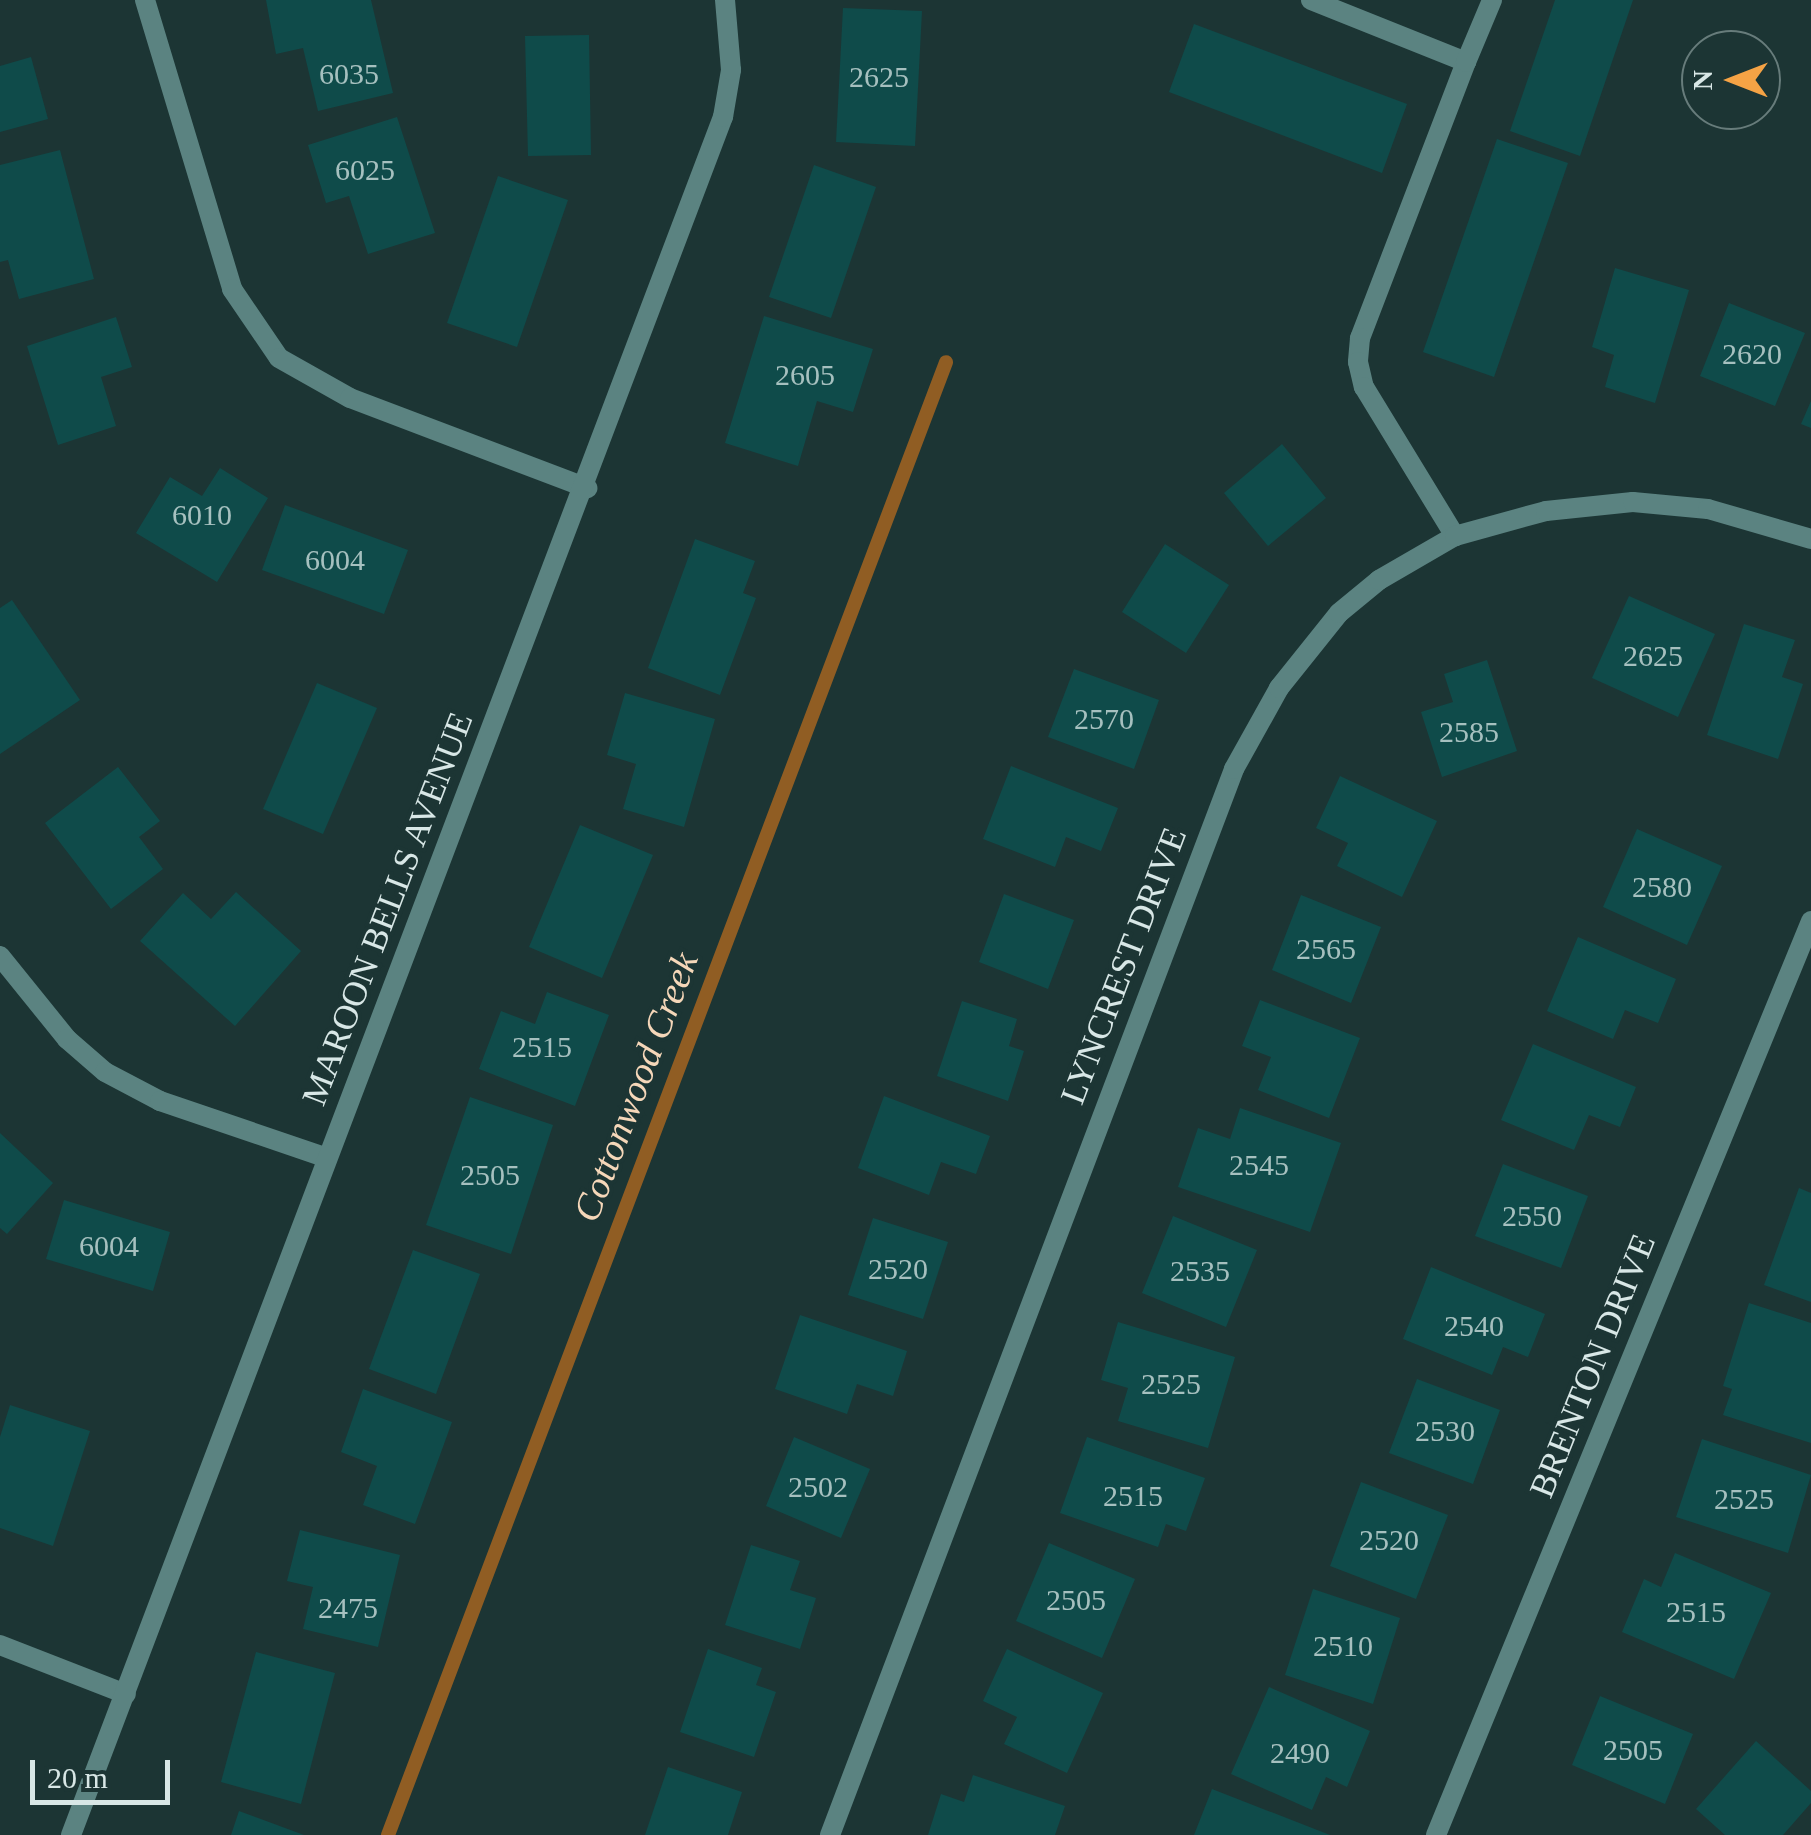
<!DOCTYPE html>
<style>
body{margin:0}
#map{position:relative;width:1811px;height:1835px;overflow:hidden;background:#1c3534;font-family:Georgia,serif}
div>[style]{position:absolute}
.stream>*{height:14px;margin:-7px;padding:0 7px;transform-origin:7px;border-radius:7px;background:#905d23}
.building>*{inset:0;background:#0f4b4a}
.street>*{height:20px;margin:-10px;padding:0 10px;transform-origin:10px;border-radius:10px;background:#5b8381}
span{translate:-50% -50%;white-space:nowrap;text-align:center;line-height:1.15;-webkit-text-stroke:8px #1c3534;paint-order:stroke}
.number-label{font-size:30px;color:#a6c0bf}
.number-label span{-webkit-text-stroke-width:0}
.street-label{font-size:35px;color:#d8e7e6}
.water-label{font-size:38px;color:#f5d7b9;font-style:italic}
.north{position:absolute;left:1681px;top:30px;width:100px;height:100px;box-sizing:border-box;background:#1c3534;border:2px solid #677c7b;border-radius:50%;rotate:270deg;font-size:28px;font-weight:700;line-height:40px;text-align:center;color:#d8e7e6}
.north::after{content:'';display:block;margin:auto;width:35px;height:45px;background:#f5a345;clip-path:polygon(50% 0,100% 100%,50% 72%,0 100%)}
.scale{position:absolute;left:30px;top:1760px;width:140px;height:45px;box-sizing:border-box;border:5px solid #d8e7e6;border-top:0;padding-left:12px;font-size:30px;line-height:35px;white-space:nowrap;color:#d8e7e6;-webkit-text-stroke:8px #1c3534;paint-order:stroke}
</style>
<div id="map">
<div class="stream">
<i style="left:388px;top:1835px;width:1575px;rotate:-69.25deg"></i>
</div>
<div class="building">
<i style="clip-path:polygon(266px 0,371px 0,393px 93px,318px 111px,303px 48px,276px 54px)"></i>
<i style="clip-path:polygon(1555px 0,1633px 0,1580px 156px,1510px 131px)"></i>
<i style="clip-path:polygon(843px 8px,922px 11px,915px 146px,836px 142px)"></i>
<i style="clip-path:polygon(1194px 24px,1407px 104px,1382px 173px,1169px 92px)"></i>
<i style="clip-path:polygon(589px 35px,591px 155px,528px 156px,525px 36px)"></i>
<i style="clip-path:polygon(31px 57px,48px 119px,0 132px,0 66px)"></i>
<i style="clip-path:polygon(397px 117px,435px 233px,368px 254px,349px 196px,326px 203px,308px 145px)"></i>
<i style="clip-path:polygon(1497px 139px,1568px 163px,1494px 377px,1423px 352px)"></i>
<i style="clip-path:polygon(60px 150px,94px 279px,19px 299px,8px 260px,0 262px,0 165px)"></i>
<i style="clip-path:polygon(814px 165px,876px 187px,831px 318px,769px 297px)"></i>
<i style="clip-path:polygon(498px 176px,568px 200px,517px 347px,447px 323px)"></i>
<i style="clip-path:polygon(1615px 268px,1689px 290px,1655px 403px,1605px 387px,1614px 355px,1592px 347px)"></i>
<i style="clip-path:polygon(1729px 303px,1805px 333px,1775px 406px,1700px 376px)"></i>
<i style="clip-path:polygon(764px 316px,873px 349px,853px 412px,817px 401px,798px 466px,725px 443px)"></i>
<i style="clip-path:polygon(116px 317px,132px 367px,101px 377px,116px 426px,58px 445px,27px 346px)"></i>
<i style="clip-path:polygon(1811px 401px,1811px 428px,1801px 424px)"></i>
<i style="clip-path:polygon(1282px 444px,1326px 498px,1268px 546px,1224px 493px)"></i>
<i style="clip-path:polygon(220px 468px,268px 498px,217px 582px,136px 533px,170px 477px,202px 496px)"></i>
<i style="clip-path:polygon(285px 505px,408px 550px,384px 614px,262px 570px)"></i>
<i style="clip-path:polygon(695px 539px,755px 561px,743px 593px,756px 598px,720px 695px,648px 668px)"></i>
<i style="clip-path:polygon(1165px 544px,1229px 585px,1186px 653px,1122px 612px)"></i>
<i style="clip-path:polygon(1629px 596px,1715px 634px,1678px 717px,1592px 678px)"></i>
<i style="clip-path:polygon(12px 600px,80px 700px,0 754px,0 608px)"></i>
<i style="clip-path:polygon(1744px 624px,1795px 640px,1782px 677px,1803px 684px,1778px 759px,1707px 735px)"></i>
<i style="clip-path:polygon(1487px 660px,1517px 751px,1442px 777px,1421px 712px,1453px 702px,1444px 674px)"></i>
<i style="clip-path:polygon(1074px 669px,1159px 700px,1134px 769px,1048px 737px)"></i>
<i style="clip-path:polygon(317px 683px,377px 708px,323px 834px,263px 809px)"></i>
<i style="clip-path:polygon(625px 693px,715px 719px,684px 827px,623px 809px,636px 764px,607px 755px)"></i>
<i style="clip-path:polygon(1011px 766px,1118px 808px,1101px 851px,1066px 837px,1055px 867px,983px 839px)"></i>
<i style="clip-path:polygon(118px 767px,160px 821px,139px 837px,163px 869px,111px 909px,45px 823px)"></i>
<i style="clip-path:polygon(1340px 776px,1437px 821px,1402px 897px,1337px 866px,1348px 843px,1316px 828px)"></i>
<i style="clip-path:polygon(580px 825px,653px 855px,602px 978px,529px 947px)"></i>
<i style="clip-path:polygon(1637px 829px,1722px 866px,1687px 945px,1603px 907px)"></i>
<i style="clip-path:polygon(236px 892px,301px 951px,235px 1026px,140px 941px,183px 893px,211px 919px)"></i>
<i style="clip-path:polygon(1004px 894px,1074px 920px,1048px 989px,979px 962px)"></i>
<i style="clip-path:polygon(1301px 895px,1381px 927px,1351px 1003px,1272px 970px)"></i>
<i style="clip-path:polygon(1578px 937px,1676px 979px,1658px 1023px,1625px 1010px,1613px 1039px,1547px 1011px)"></i>
<i style="clip-path:polygon(547px 992px,609px 1015px,575px 1106px,479px 1069px,501px 1011px,535px 1024px)"></i>
<i style="clip-path:polygon(1260px 1000px,1360px 1038px,1329px 1118px,1258px 1090px,1271px 1057px,1242px 1046px)"></i>
<i style="clip-path:polygon(962px 1001px,1017px 1019px,1009px 1046px,1024px 1051px,1008px 1101px,937px 1076px)"></i>
<i style="clip-path:polygon(1533px 1044px,1636px 1087px,1620px 1127px,1589px 1115px,1574px 1150px,1501px 1120px)"></i>
<i style="clip-path:polygon(884px 1096px,990px 1136px,976px 1174px,941px 1162px,929px 1195px,858px 1168px)"></i>
<i style="clip-path:polygon(470px 1097px,553px 1125px,511px 1254px,426px 1225px)"></i>
<i style="clip-path:polygon(1240px 1108px,1341px 1143px,1310px 1232px,1178px 1187px,1198px 1128px,1230px 1139px)"></i>
<i style="clip-path:polygon(0 1133px,53px 1183px,7px 1234px,0 1228px)"></i>
<i style="clip-path:polygon(1503px 1164px,1588px 1196px,1561px 1268px,1475px 1236px)"></i>
<i style="clip-path:polygon(1799px 1188px,1811px 1193px,1811px 1302px,1764px 1285px)"></i>
<i style="clip-path:polygon(64px 1200px,170px 1232px,153px 1291px,46px 1259px)"></i>
<i style="clip-path:polygon(1173px 1216px,1257px 1250px,1226px 1327px,1142px 1293px)"></i>
<i style="clip-path:polygon(873px 1218px,948px 1242px,923px 1319px,848px 1295px)"></i>
<i style="clip-path:polygon(413px 1250px,480px 1274px,436px 1394px,369px 1369px)"></i>
<i style="clip-path:polygon(1431px 1267px,1545px 1314px,1528px 1357px,1503px 1347px,1492px 1375px,1403px 1339px)"></i>
<i style="clip-path:polygon(1749px 1303px,1811px 1323px,1811px 1443px,1723px 1415px,1732px 1389px,1723px 1386px)"></i>
<i style="clip-path:polygon(800px 1315px,907px 1351px,893px 1396px,857px 1384px,847px 1414px,775px 1389px)"></i>
<i style="clip-path:polygon(1118px 1322px,1235px 1357px,1208px 1448px,1118px 1421px,1128px 1388px,1101px 1380px)"></i>
<i style="clip-path:polygon(1417px 1379px,1500px 1410px,1473px 1484px,1389px 1453px)"></i>
<i style="clip-path:polygon(363px 1389px,452px 1422px,415px 1524px,363px 1505px,377px 1466px,341px 1452px)"></i>
<i style="clip-path:polygon(10px 1405px,90px 1431px,53px 1546px,0 1528px,0 1437px)"></i>
<i style="clip-path:polygon(794px 1437px,870px 1469px,841px 1538px,766px 1506px)"></i>
<i style="clip-path:polygon(1087px 1437px,1205px 1478px,1186px 1531px,1166px 1524px,1158px 1547px,1060px 1513px)"></i>
<i style="clip-path:polygon(1702px 1439px,1811px 1475px,1788px 1553px,1676px 1517px)"></i>
<i style="clip-path:polygon(1361px 1482px,1448px 1515px,1416px 1599px,1330px 1566px)"></i>
<i style="clip-path:polygon(300px 1530px,400px 1555px,378px 1647px,303px 1629px,313px 1587px,287px 1581px)"></i>
<i style="clip-path:polygon(1049px 1543px,1135px 1579px,1102px 1658px,1016px 1621px)"></i>
<i style="clip-path:polygon(751px 1545px,800px 1561px,790px 1590px,816px 1598px,800px 1649px,725px 1625px)"></i>
<i style="clip-path:polygon(1675px 1553px,1771px 1593px,1734px 1679px,1622px 1632px,1644px 1579px,1661px 1587px)"></i>
<i style="clip-path:polygon(1313px 1589px,1400px 1618px,1373px 1704px,1285px 1675px)"></i>
<i style="clip-path:polygon(708px 1649px,762px 1668px,756px 1685px,776px 1692px,754px 1757px,680px 1732px)"></i>
<i style="clip-path:polygon(1007px 1649px,1103px 1693px,1067px 1773px,1004px 1744px,1017px 1717px,983px 1701px)"></i>
<i style="clip-path:polygon(256px 1652px,335px 1673px,301px 1804px,221px 1782px)"></i>
<i style="clip-path:polygon(1269px 1687px,1370px 1731px,1347px 1787px,1326px 1777px,1312px 1810px,1231px 1774px)"></i>
<i style="clip-path:polygon(1600px 1696px,1693px 1734px,1665px 1804px,1572px 1765px)"></i>
<i style="clip-path:polygon(1756px 1741px,1811px 1791px,1811px 1803px,1783px 1835px,1725px 1835px,1696px 1809px)"></i>
<i style="clip-path:polygon(668px 1767px,742px 1792px,728px 1835px,645px 1835px)"></i>
<i style="clip-path:polygon(973px 1775px,1065px 1806px,1055px 1835px,928px 1835px,941px 1794px,964px 1802px)"></i>
<i style="clip-path:polygon(1212px 1789px,1330px 1835px,1194px 1835px)"></i>
<i style="clip-path:polygon(239px 1811px,304px 1835px,231px 1835px)"></i>
</div>
<div class="street">
<i style="left:145px;top:0;width:302px;rotate:73.2deg"></i>
<i style="left:232px;top:289px;width:83px;rotate:55.7deg"></i>
<i style="left:279px;top:358px;width:81px;rotate:29.4deg"></i>
<i style="left:350px;top:398px;width:254px;rotate:20.8deg"></i>
<i style="left:1311px;top:0;width:167px;rotate:21.8deg"></i>
<i style="left:1466px;top:62px;width:296px;rotate:111deg"></i>
<i style="left:1360px;top:338px;width:24px;rotate:95deg"></i>
<i style="left:1358px;top:362px;width:26px;rotate:77deg"></i>
<i style="left:1364px;top:387px;width:175px;rotate:58.6deg"></i>
<i style="left:1466px;top:62px;width:67px;rotate:-67.2deg"></i>
<i style="left:0;top:956px;width:107px;rotate:51.1deg"></i>
<i style="left:67px;top:1039px;width:50px;rotate:41deg"></i>
<i style="left:105px;top:1072px;width:62px;rotate:27.8deg"></i>
<i style="left:160px;top:1101px;width:176px;rotate:18.8deg"></i>
<i style="left:0;top:1645px;width:135px;rotate:21.3deg"></i>
<i style="left:71px;top:1835px;width:1838px;rotate:-69.22deg"></i>
<i style="left:723px;top:117px;width:48px;rotate:-80.3deg"></i>
<i style="left:731px;top:70px;width:70px;rotate:-94.9deg"></i>
<i style="left:830px;top:1835px;width:1140px;rotate:-69.24deg"></i>
<i style="left:1234px;top:769px;width:93px;rotate:-60.9deg"></i>
<i style="left:1279px;top:688px;width:96px;rotate:-51.3deg"></i>
<i style="left:1339px;top:613px;width:52px;rotate:-39.5deg"></i>
<i style="left:1379px;top:580px;width:88px;rotate:-30.1deg"></i>
<i style="left:1455px;top:536px;width:94px;rotate:-15.4deg"></i>
<i style="left:1546px;top:511px;width:87px;rotate:-5.9deg"></i>
<i style="left:1633px;top:502px;width:75px;rotate:5.3deg"></i>
<i style="left:1708px;top:509px;width:107px;rotate:16.2deg"></i>
<i style="left:1436px;top:1835px;width:988px;rotate:-67.69deg"></i>
</div>
<div class="number-label">
<span style="left:349px;top:74px">6035</span>
<span style="left:879px;top:77px">2625</span>
<span style="left:365px;top:170px">6025</span>
<span style="left:1752px;top:354px">2620</span>
<span style="left:805px;top:375px">2605</span>
<span style="left:202px;top:515px">6010</span>
<span style="left:335px;top:560px">6004</span>
<span style="left:1653px;top:656px">2625</span>
<span style="left:1104px;top:719px">2570</span>
<span style="left:1469px;top:732px">2585</span>
<span style="left:1662px;top:887px">2580</span>
<span style="left:1326px;top:949px">2565</span>
<span style="left:542px;top:1047px">2515</span>
<span style="left:1259px;top:1165px">2545</span>
<span style="left:490px;top:1175px">2505</span>
<span style="left:1532px;top:1216px">2550</span>
<span style="left:109px;top:1246px">6004</span>
<span style="left:898px;top:1269px">2520</span>
<span style="left:1200px;top:1271px">2535</span>
<span style="left:1474px;top:1326px">2540</span>
<span style="left:1171px;top:1384px">2525</span>
<span style="left:1445px;top:1431px">2530</span>
<span style="left:818px;top:1487px">2502</span>
<span style="left:1133px;top:1496px">2515</span>
<span style="left:1744px;top:1499px">2525</span>
<span style="left:1389px;top:1540px">2520</span>
<span style="left:1076px;top:1600px">2505</span>
<span style="left:348px;top:1608px">2475</span>
<span style="left:1696px;top:1612px">2515</span>
<span style="left:1343px;top:1646px">2510</span>
<span style="left:1633px;top:1750px">2505</span>
<span style="left:1300px;top:1753px">2490</span>
</div>
<div class="street-label">
<span style="left:388px;top:909px;rotate:-69deg">MAROON BELLS AVENUE</span>
<span style="left:1124px;top:966px;rotate:-69deg">LYNCREST DRIVE</span>
<span style="left:1593px;top:1366px;rotate:-68deg">BRENTON DRIVE</span>
</div>
<div class="water-label">
<span style="left:636px;top:1087px;rotate:-69deg">Cottonwood Creek</span>
</div>
<div class="north">N</div>
<div class="scale">20 m</div>
</div>
